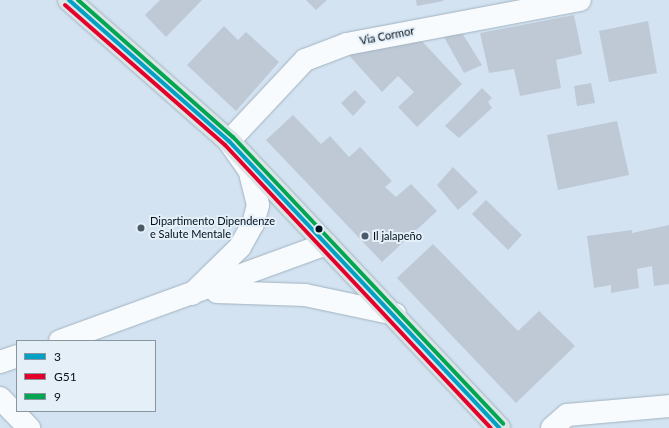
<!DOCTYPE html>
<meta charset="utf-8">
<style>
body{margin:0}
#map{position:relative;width:669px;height:428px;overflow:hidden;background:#d3e3f1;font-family:Lato,sans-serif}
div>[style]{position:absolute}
.building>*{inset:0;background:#bec9d5}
.roads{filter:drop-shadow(0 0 1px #a2b2c0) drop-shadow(0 0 1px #a2b2c0)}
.minor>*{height:22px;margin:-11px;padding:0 11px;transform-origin:11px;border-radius:11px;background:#f8fbfd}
.major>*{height:22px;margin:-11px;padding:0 11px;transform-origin:11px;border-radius:11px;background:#dae5e6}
.bus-1>*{height:4px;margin:-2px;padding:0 2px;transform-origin:2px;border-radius:2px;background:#00a1c5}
.bus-2>*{height:4px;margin:-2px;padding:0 2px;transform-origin:2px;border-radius:2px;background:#e4002b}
.bus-3>*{height:4px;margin:-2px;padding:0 2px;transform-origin:2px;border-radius:2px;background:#00a651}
.dots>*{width:11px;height:11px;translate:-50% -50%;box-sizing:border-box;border:2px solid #e5eff7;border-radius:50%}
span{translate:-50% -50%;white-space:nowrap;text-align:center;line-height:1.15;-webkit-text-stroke:4px #e5eff7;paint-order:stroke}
.street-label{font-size:11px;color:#00101e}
.poi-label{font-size:11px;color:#00101e}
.left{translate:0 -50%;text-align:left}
.legend{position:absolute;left:16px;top:340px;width:140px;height:72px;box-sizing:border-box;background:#e5eff7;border:1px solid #8996a0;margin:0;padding:5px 7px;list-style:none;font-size:12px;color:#00101e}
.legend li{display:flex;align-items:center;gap:8px;height:20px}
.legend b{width:20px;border:1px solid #8996a0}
</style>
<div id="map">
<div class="building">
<i style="clip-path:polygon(160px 0,202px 0,166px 37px,145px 15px)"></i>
<i style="clip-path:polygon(306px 0,327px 0,316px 10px)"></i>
<i style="clip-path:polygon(416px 0,443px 0,443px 1px,417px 6px)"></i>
<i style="clip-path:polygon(574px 15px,582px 54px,556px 60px,561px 88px,520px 96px,514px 69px,489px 73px,480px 33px)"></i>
<i style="clip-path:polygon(648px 21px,657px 73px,609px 82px,599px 31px)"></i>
<i style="clip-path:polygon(224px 26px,238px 40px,246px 32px,279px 62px,236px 111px,187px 65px)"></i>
<i style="clip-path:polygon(462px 33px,482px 65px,464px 73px,444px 37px)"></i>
<i style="clip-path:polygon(418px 37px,462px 84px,417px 127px,398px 107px,414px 92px,398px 76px,382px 92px,345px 51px)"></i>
<i style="clip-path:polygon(591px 83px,595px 103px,577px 106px,574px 86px)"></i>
<i style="clip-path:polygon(482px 88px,492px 98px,488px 102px,492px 108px,459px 138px,445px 126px)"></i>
<i style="clip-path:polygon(355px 90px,366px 102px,353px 116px,341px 103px)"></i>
<i style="clip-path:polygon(293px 115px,321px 144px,330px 136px,349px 157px,360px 147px,392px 181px,385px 187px,396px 197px,411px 184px,437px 211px,382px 262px,266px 140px)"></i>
<i style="clip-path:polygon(617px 121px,629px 175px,558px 190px,547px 135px)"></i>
<i style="clip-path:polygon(453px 167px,478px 192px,458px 210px,437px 185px)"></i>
<i style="clip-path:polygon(486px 200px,522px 235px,508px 250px,472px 214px)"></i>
<i style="clip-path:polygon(669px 225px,669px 284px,654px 286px,652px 266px,637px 269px,639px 288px,611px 293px,611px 285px,594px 288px,587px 236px,632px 230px,632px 233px)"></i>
<i style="clip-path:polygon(433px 244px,518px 331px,539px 311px,575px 346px,516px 403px,397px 278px)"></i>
</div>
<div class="roads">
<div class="minor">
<i style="left:217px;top:292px;width:88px;rotate:2deg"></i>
<i style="left:305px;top:295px;width:92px;rotate:11.9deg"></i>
<i style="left:192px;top:294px;width:67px;rotate:-44.4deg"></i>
<i style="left:240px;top:247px;width:26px;rotate:-61deg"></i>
<i style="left:253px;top:224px;width:20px;rotate:-75deg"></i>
<i style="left:258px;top:205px;width:36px;rotate:-104deg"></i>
<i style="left:249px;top:170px;width:35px;rotate:-125deg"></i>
<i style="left:229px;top:141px;width:111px;rotate:-46.8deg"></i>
<i style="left:305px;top:60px;width:45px;rotate:-20.9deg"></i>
<i style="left:347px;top:44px;width:237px;rotate:-10.7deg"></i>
<i style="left:60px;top:341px;width:283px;rotate:-20deg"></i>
<i style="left:0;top:362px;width:18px;rotate:-19deg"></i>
<i style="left:0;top:398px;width:42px;rotate:46deg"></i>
<i style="left:552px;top:428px;width:20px;rotate:-41deg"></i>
<i style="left:567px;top:415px;width:102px;rotate:-5deg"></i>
</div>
<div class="major">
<i style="left:69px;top:0;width:213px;rotate:41.4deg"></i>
<i style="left:229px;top:141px;width:394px;rotate:46.7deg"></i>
</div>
</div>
<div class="bus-1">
<i style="left:69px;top:0;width:213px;rotate:41.4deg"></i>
<i style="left:229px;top:141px;width:394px;rotate:46.7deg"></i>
</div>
<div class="bus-2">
<i style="left:65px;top:5px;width:213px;rotate:41.2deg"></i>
<i style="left:225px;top:145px;width:388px;rotate:46.8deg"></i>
</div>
<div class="bus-3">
<i style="left:78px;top:0;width:207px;rotate:41.5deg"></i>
<i style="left:233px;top:137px;width:394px;rotate:46.7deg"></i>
</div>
<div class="dots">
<i style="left:141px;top:228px;background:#4a5a68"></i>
<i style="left:319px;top:229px;background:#00101e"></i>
<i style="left:365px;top:236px;background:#4a5a68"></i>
</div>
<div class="street-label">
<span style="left:387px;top:36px;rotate:-11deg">Via Cormor</span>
</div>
<div class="poi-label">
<span class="left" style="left:150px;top:228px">Dipartimento Dipendenze<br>e Salute Mentale</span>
<span class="left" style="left:373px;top:236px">Il jalapeño</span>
</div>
<ul class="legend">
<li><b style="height:5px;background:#00a1c5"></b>3</li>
<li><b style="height:5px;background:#e4002b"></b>G51</li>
<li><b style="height:5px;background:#00a651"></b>9</li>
</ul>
</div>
